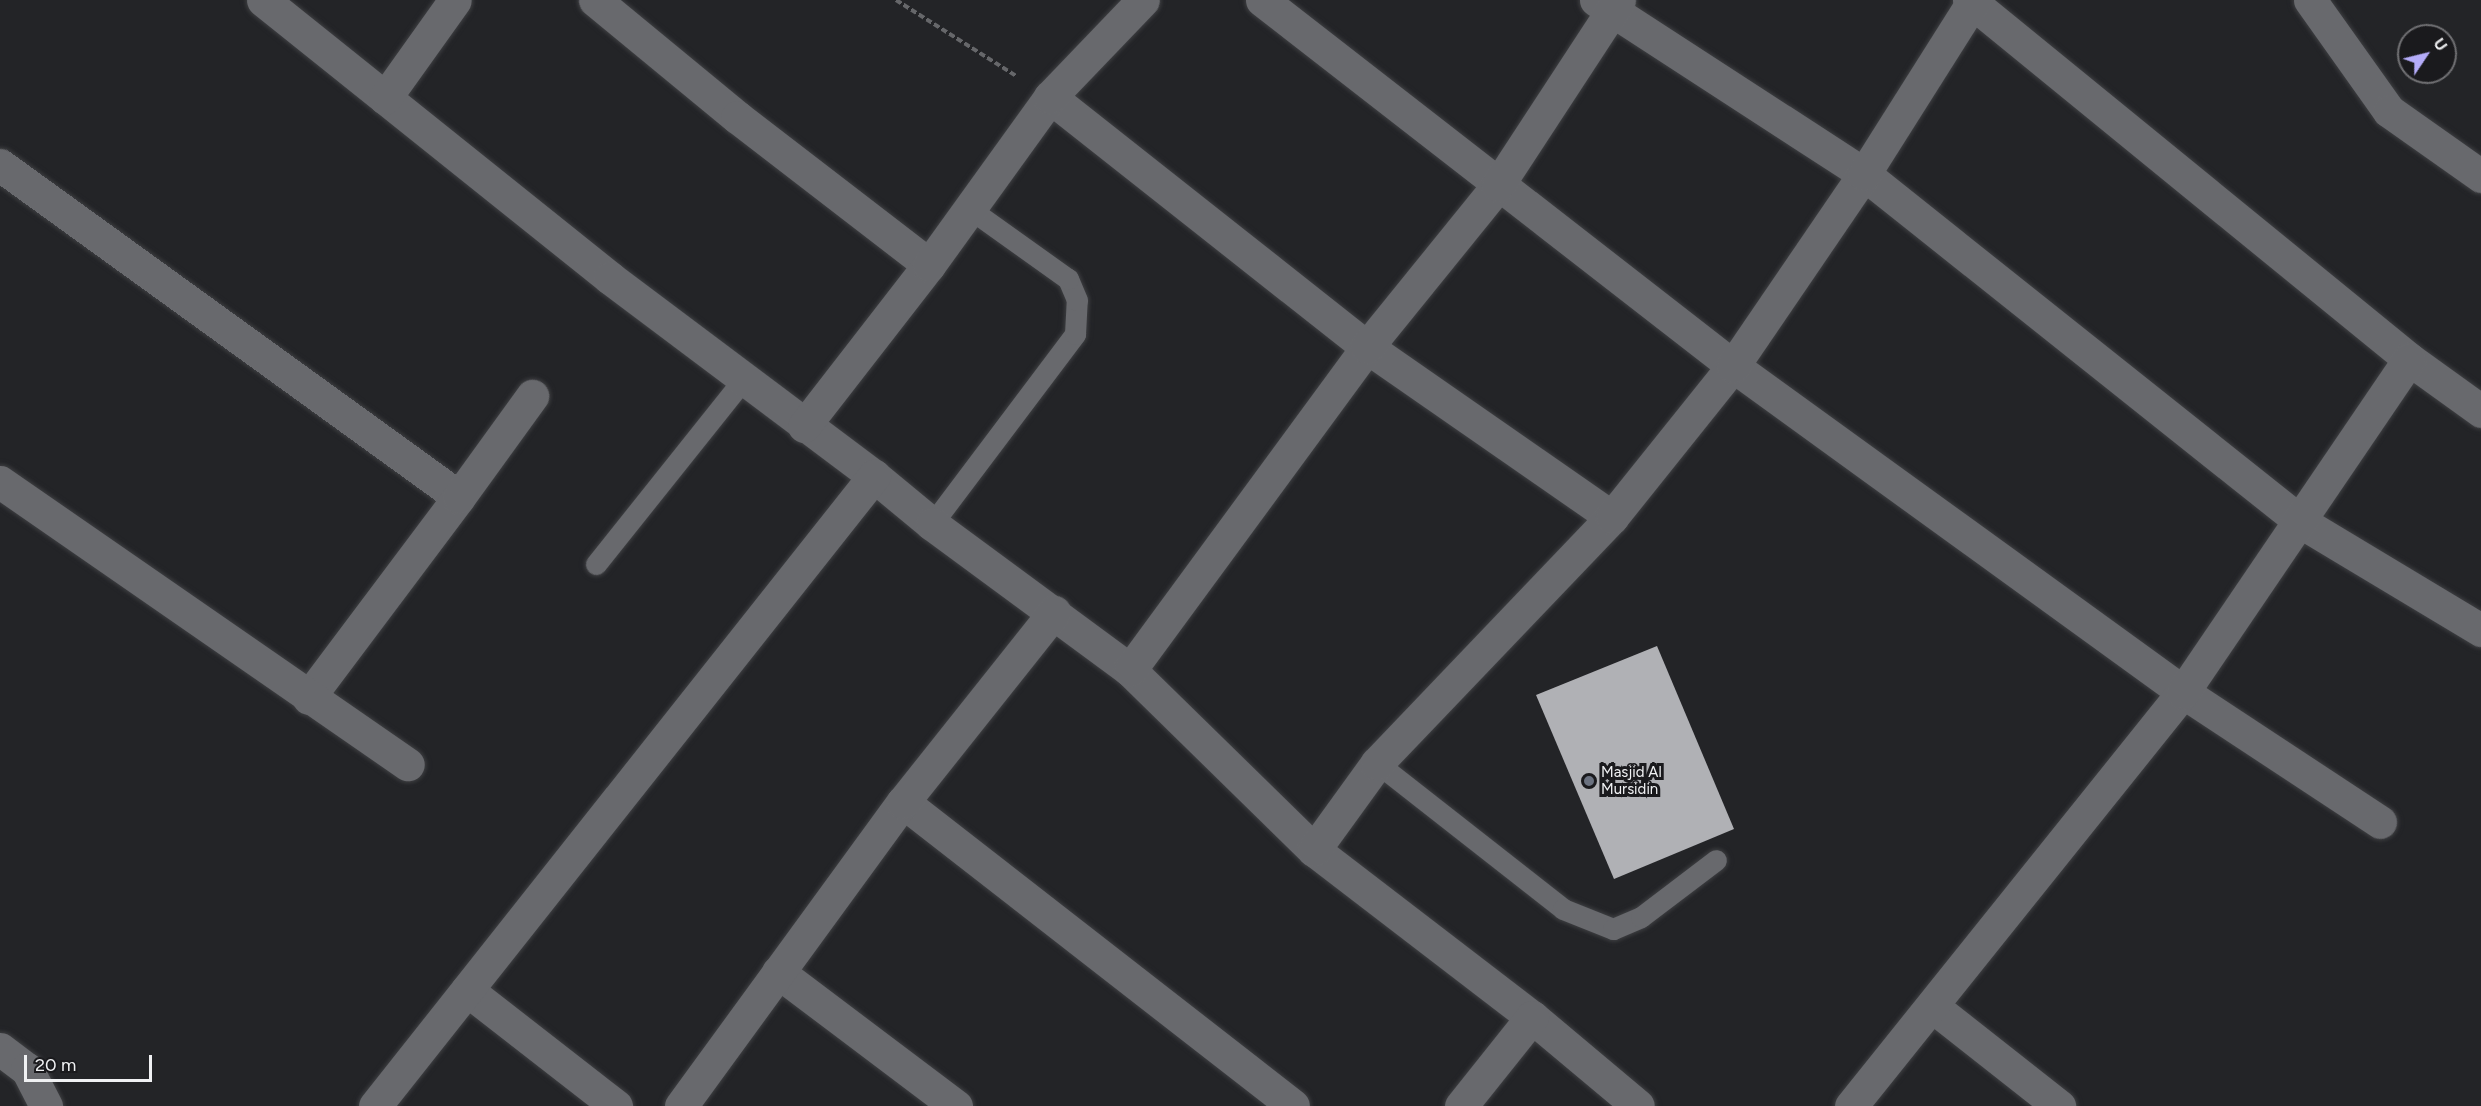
<!DOCTYPE html>
<style>
body{margin:0}
#map{position:relative;width:2481px;height:1106px;overflow:hidden;background:#232427;font-family:Figtree,sans-serif}
div>[style]{position:absolute}
.building>*{inset:0;background:#b0b1b5}
.path>*{height:4px;margin-top:-2px;transform-origin:0;background:repeating-linear-gradient(90deg,#66676a 0 6px,transparent 0 9px)}
.roads{filter:drop-shadow(0 0 2px #3e3f42) drop-shadow(0 0 2px #3e3f42)}
.service>*{height:21px;margin:-10.5px;padding:0 10.5px;transform-origin:10.5px;border-radius:10.5px;background:#68696d}
.minor>*{height:33px;margin:-16.5px;padding:0 16.5px;transform-origin:16.5px;border-radius:16.5px;background:#68696d}
.dots>*{width:16px;height:16px;translate:-50% -50%;box-sizing:border-box;border:3px solid #1a1a1d;border-radius:50%}
span{translate:-50% -50%;white-space:nowrap;text-align:center;line-height:1.15;-webkit-text-stroke:6px #1a1a1d;paint-order:stroke}
.poi-label{font-size:15px;color:#f0f1f3}
.left{translate:0 -50%;text-align:left}
.north{position:absolute;left:2397px;top:24px;width:60px;height:60px;box-sizing:border-box;background:#1a1a1d;border:2px solid #707073;border-radius:50%;rotate:55deg;font-size:16px;font-weight:700;line-height:24px;text-align:center;color:#f0f1f3}
.north::after{content:'';display:block;margin:auto;width:21px;height:27px;background:#b4acf9;clip-path:polygon(50% 0,100% 100%,50% 72%,0 100%)}
.scale{position:absolute;left:24px;top:1055px;width:128px;height:27px;box-sizing:border-box;border:3px solid #f0f1f3;border-top:0;padding-left:8px;font-size:18px;line-height:21px;white-space:nowrap;color:#f0f1f3;-webkit-text-stroke:4px #1a1a1d;paint-order:stroke}
</style>
<div id="map">
<div class="building">
<i style="clip-path:polygon(1657px 646px,1734px 829px,1614px 879px,1536px 695px)"></i>
</div>
<div class="path">
<i style="left:896px;top:0;width:142px;rotate:32.3deg"></i>
</div>
<div class="roads">
<div class="service">
<i style="left:932px;top:524px;width:238px;rotate:-53deg"></i>
<i style="left:1075px;top:334px;width:34px;rotate:-87deg"></i>
<i style="left:1077px;top:300px;width:23px;rotate:-113deg"></i>
<i style="left:1068px;top:279px;width:120px;rotate:-144.5deg"></i>
<i style="left:596px;top:564px;width:236px;rotate:-51.4deg"></i>
<i style="left:1377px;top:763px;width:236px;rotate:38.1deg"></i>
<i style="left:1563px;top:909px;width:54px;rotate:21.8deg"></i>
<i style="left:1613px;top:929px;width:30px;rotate:-23deg"></i>
<i style="left:1641px;top:917px;width:94px;rotate:-37.2deg"></i>
</div>
<div class="minor">
<i style="left:263px;top:0;width:445px;rotate:38.7deg"></i>
<i style="left:610px;top:278px;width:330px;rotate:36.9deg"></i>
<i style="left:874px;top:476px;width:75px;rotate:39.6deg"></i>
<i style="left:932px;top:524px;width:246px;rotate:36.4deg"></i>
<i style="left:1130px;top:670px;width:257px;rotate:44.4deg"></i>
<i style="left:1314px;top:850px;width:275px;rotate:37.5deg"></i>
<i style="left:1532px;top:1017px;width:138px;rotate:40deg"></i>
<i style="left:595px;top:0;width:184px;rotate:39.5deg"></i>
<i style="left:737px;top:117px;width:242px;rotate:37.6deg"></i>
<i style="left:1262px;top:0;width:596px;rotate:37.85deg"></i>
<i style="left:1733px;top:366px;width:556px;rotate:35.92deg"></i>
<i style="left:2183px;top:692px;width:236px;rotate:33.4deg"></i>
<i style="left:1596px;top:0;width:320px;rotate:33deg"></i>
<i style="left:1864px;top:174px;width:559px;rotate:38.53deg"></i>
<i style="left:2301px;top:522px;width:210px;rotate:31deg"></i>
<i style="left:1969px;top:0;width:568px;rotate:39.21deg"></i>
<i style="left:2409px;top:359px;width:89px;rotate:35.8deg"></i>
<i style="left:2310px;top:0;width:136px;rotate:54.6deg"></i>
<i style="left:2389px;top:111px;width:113px;rotate:35.2deg"></i>
<i style="left:1050px;top:97px;width:404px;rotate:38.3deg"></i>
<i style="left:1367px;top:347px;width:298px;rotate:34.8deg"></i>
<i style="left:385px;top:98px;width:120px;rotate:-54.5deg"></i>
<i style="left:0;top:165px;width:566px;rotate:35.88deg"></i>
<i style="left:459px;top:497px;width:251px;rotate:126.9deg"></i>
<i style="left:804px;top:426px;width:204px;rotate:-52.2deg"></i>
<i style="left:929px;top:265px;width:207px;rotate:-54.2deg"></i>
<i style="left:1050px;top:97px;width:134px;rotate:-46.2deg"></i>
<i style="left:0;top:482px;width:496px;rotate:34.7deg"></i>
<i style="left:459px;top:497px;width:125px;rotate:-54.1deg"></i>
<i style="left:1130px;top:670px;width:401px;rotate:-53.7deg"></i>
<i style="left:1367px;top:347px;width:208px;rotate:-51deg"></i>
<i style="left:1498px;top:185px;width:221px;rotate:-56.8deg"></i>
<i style="left:903px;top:802px;width:494px;rotate:37.9deg"></i>
<i style="left:1314px;top:850px;width:107px;rotate:-54.1deg"></i>
<i style="left:1377px;top:763px;width:340px;rotate:-46.3deg"></i>
<i style="left:1612px;top:517px;width:193px;rotate:-51.3deg"></i>
<i style="left:1733px;top:366px;width:232px;rotate:-55.7deg"></i>
<i style="left:1864px;top:174px;width:206px;rotate:-57.7deg"></i>
<i style="left:778px;top:972px;width:223px;rotate:37deg"></i>
<i style="left:467px;top:990px;width:189px;rotate:37.9deg"></i>
<i style="left:1932px;top:1006px;width:162px;rotate:38.2deg"></i>
<i style="left:0;top:1049px;width:34px;rotate:37deg"></i>
<i style="left:27px;top:1069px;width:42px;rotate:62.8deg"></i>
<i style="left:375px;top:1106px;width:804px;rotate:-51.62deg"></i>
<i style="left:681px;top:1106px;width:376px;rotate:-53.9deg"></i>
<i style="left:903px;top:802px;width:243px;rotate:-51.5deg"></i>
<i style="left:1461px;top:1106px;width:114px;rotate:-51.4deg"></i>
<i style="left:1851px;top:1106px;width:531px;rotate:-51.27deg"></i>
<i style="left:2183px;top:692px;width:402px;rotate:-55.8deg"></i>
</div>
</div>
<div class="dots">
<i style="left:1589px;top:781px;background:#6b7280"></i>
</div>
<div class="poi-label">
<span class="left" style="left:1601px;top:781px">Masjid Al<br>Mursidin</span>
</div>
<div class="north">U</div>
<div class="scale">20 m</div>
</div>
